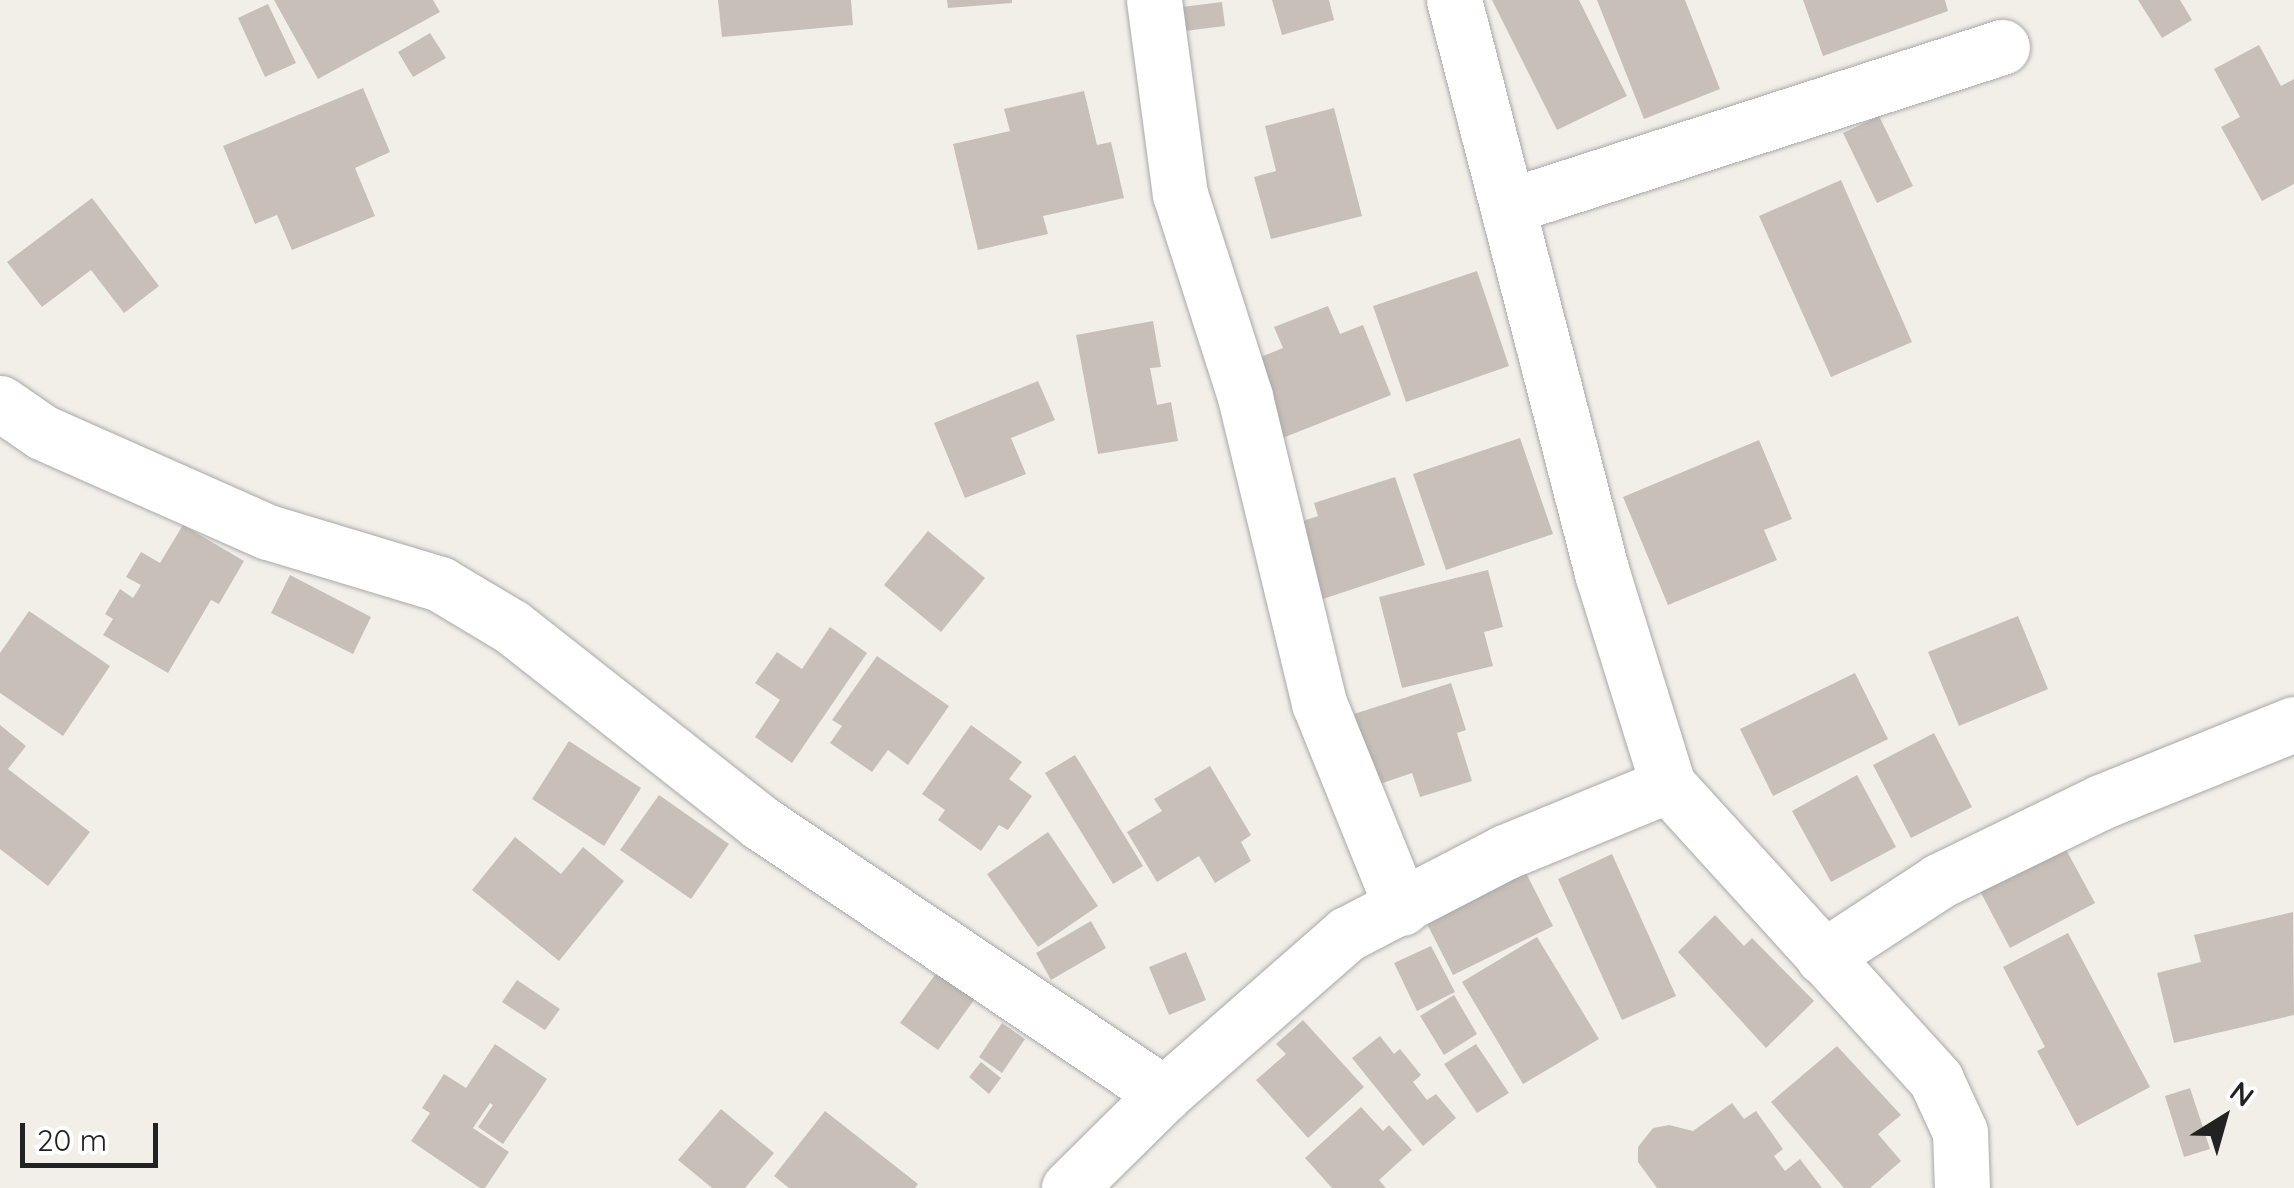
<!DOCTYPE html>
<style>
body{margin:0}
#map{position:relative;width:2294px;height:1188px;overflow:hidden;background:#f2efe9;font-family:Quicksand,sans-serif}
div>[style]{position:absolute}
.building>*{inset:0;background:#c7bfb8}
.roads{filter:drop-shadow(0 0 2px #a9a9a9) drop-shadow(0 0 2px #a9a9a9)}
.street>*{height:55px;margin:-27.5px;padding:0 27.5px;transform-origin:27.5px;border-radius:27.5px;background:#fff}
span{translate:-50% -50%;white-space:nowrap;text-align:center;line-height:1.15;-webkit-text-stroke:8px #fff;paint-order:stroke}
.north{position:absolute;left:2174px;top:1068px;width:100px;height:100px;-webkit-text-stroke:8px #fff;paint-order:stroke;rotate:37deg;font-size:28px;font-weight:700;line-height:40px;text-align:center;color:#222}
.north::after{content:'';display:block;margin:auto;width:35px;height:45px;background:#222;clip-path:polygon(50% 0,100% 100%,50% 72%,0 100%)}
.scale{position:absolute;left:20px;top:1123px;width:138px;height:45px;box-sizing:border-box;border:5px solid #222;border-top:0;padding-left:12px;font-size:30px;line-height:35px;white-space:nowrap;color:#222;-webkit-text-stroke:8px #fff;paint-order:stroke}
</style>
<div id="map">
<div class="building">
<i style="clip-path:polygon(274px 0,433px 0,440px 12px,318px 79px)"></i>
<i style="clip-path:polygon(718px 0,851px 0,853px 25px,722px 37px)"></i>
<i style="clip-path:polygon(947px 0,1012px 0,1012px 3px,948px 8px)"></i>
<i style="clip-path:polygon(1272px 0,1329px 0,1334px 20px,1282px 35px)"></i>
<i style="clip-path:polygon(1492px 0,1579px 0,1627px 96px,1557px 130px)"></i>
<i style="clip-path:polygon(1597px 0,1685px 0,1720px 89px,1644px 119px)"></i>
<i style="clip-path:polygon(1803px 0,1945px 0,1948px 11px,1823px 56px)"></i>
<i style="clip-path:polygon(2138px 0,2180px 0,2192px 20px,2162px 38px)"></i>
<i style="clip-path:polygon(1222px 2px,1225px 26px,1185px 31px,1182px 7px)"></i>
<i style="clip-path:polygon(268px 4px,296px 63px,265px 77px,238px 18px)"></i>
<i style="clip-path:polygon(430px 33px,446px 58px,413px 77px,398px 52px)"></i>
<i style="clip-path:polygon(2259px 45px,2281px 86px,2294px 79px,2294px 184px,2262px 201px,2221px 127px,2240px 117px,2214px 69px)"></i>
<i style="clip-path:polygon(363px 88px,390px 152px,355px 168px,375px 216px,292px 250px,277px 215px,255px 224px,223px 146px)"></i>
<i style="clip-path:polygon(1084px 91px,1097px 145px,1111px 142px,1124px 198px,1043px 216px,1048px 234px,978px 250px,953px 144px,1010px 131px,1004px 109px)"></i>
<i style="clip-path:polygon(1334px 108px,1362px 216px,1271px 239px,1254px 177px,1276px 171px,1265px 126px)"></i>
<i style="clip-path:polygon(1879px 116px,1913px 186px,1877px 203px,1843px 133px)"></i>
<i style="clip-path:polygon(1841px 180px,1912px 342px,1831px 377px,1759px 216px)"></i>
<i style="clip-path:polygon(92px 198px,159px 286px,124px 313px,91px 270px,42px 307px,7px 262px)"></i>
<i style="clip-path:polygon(1477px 271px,1509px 366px,1406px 402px,1373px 306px)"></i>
<i style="clip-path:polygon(1328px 306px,1340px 334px,1363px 325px,1391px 395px,1275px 441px,1243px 364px,1283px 348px,1274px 327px)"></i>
<i style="clip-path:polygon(1153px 321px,1161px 367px,1150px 368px,1157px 405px,1171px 402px,1178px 441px,1098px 454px,1076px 335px)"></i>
<i style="clip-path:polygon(1038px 381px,1055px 420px,1011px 438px,1026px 474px,965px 498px,934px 423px)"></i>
<i style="clip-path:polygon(1520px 438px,1553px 534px,1446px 570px,1413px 474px)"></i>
<i style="clip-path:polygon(1759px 440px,1792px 519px,1764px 530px,1777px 560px,1668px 605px,1623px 497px)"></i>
<i style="clip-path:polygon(1395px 477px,1425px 565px,1320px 600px,1294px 524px,1318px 516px,1314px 503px)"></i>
<i style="clip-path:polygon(183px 525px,244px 561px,219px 604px,211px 600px,168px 673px,103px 635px,113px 619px,105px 614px,120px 589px,133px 598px,141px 585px,126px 577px,141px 552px,160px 563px)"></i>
<i style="clip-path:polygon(928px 531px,985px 578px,941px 632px,884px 585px)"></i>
<i style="clip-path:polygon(1488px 570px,1503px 627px,1484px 632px,1493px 666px,1402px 688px,1379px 597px)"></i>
<i style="clip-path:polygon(290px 575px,371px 617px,353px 654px,271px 613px)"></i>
<i style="clip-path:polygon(29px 611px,110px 666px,63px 736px,0 693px,0 653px)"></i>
<i style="clip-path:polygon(2018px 616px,2048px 689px,1959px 726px,1928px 652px)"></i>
<i style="clip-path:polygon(830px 627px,867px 653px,792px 763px,755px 737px,780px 700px,755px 683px,777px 652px,802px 669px)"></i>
<i style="clip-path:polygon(877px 656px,949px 706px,908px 765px,888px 750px,872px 772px,830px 743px,842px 726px,832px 720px)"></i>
<i style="clip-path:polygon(1855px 673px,1888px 739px,1773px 796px,1740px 729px)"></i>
<i style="clip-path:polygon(1451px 683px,1466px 730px,1457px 733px,1472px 781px,1420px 797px,1412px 773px,1377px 785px,1354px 714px)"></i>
<i style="clip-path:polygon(0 725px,26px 746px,8px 769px,90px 832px,48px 886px,0 849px)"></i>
<i style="clip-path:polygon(971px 725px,1022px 762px,1009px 779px,1032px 796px,1008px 830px,999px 825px,981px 851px,938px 820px,945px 810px,922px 794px)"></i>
<i style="clip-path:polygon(1934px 733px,1972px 807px,1911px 838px,1873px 765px)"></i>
<i style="clip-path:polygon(569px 741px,641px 788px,604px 846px,532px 799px)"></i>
<i style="clip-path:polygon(1075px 755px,1143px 866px,1113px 884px,1045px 773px)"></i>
<i style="clip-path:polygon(1210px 766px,1251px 835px,1241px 842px,1251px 861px,1215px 883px,1199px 856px,1157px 882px,1127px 832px,1162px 811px,1154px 799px)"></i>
<i style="clip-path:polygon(1857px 775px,1896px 847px,1831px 882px,1792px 811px)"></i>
<i style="clip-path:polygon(659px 795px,729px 844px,691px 899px,620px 850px)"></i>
<i style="clip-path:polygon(2056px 831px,2095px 903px,2010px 948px,1972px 876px)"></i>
<i style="clip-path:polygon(1048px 832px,1098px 906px,1038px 947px,987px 874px)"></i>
<i style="clip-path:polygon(515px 837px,561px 874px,583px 847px,624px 881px,559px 961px,472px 890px)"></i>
<i style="clip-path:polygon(1612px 854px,1676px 996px,1622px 1020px,1558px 879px)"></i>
<i style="clip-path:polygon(1525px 871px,1553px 926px,1453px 975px,1424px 918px)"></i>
<i style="clip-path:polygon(2293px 912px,2294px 1015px,2174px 1043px,2157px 973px,2201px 962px,2194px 935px)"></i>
<i style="clip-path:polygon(1715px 915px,1744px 946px,1752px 938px,1814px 1001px,1766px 1048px,1678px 952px)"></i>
<i style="clip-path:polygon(1091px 921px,1106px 948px,1051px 980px,1036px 953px)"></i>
<i style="clip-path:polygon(2068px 933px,2150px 1087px,2077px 1126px,2037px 1051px,2045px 1047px,2003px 967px)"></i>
<i style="clip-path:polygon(1537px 937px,1599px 1039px,1523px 1084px,1462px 982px)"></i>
<i style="clip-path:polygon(1431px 946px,1455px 992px,1417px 1011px,1394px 963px)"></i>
<i style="clip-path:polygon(1186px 952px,1206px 1000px,1169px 1015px,1149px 967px)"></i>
<i style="clip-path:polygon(945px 961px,982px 989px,938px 1050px,900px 1023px)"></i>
<i style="clip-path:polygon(517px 980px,560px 1009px,545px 1030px,502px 1002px)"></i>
<i style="clip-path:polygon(1454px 995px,1477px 1034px,1444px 1055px,1420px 1016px)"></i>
<i style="clip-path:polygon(1303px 1020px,1364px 1087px,1308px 1138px,1256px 1080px,1286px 1054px,1276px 1044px)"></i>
<i style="clip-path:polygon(1002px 1023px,1025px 1039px,1002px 1073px,979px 1057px)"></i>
<i style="clip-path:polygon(1380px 1036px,1394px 1054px,1400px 1049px,1421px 1075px,1413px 1082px,1427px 1100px,1436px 1094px,1456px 1118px,1423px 1146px,1352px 1058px)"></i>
<i style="clip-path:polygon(495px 1044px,547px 1079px,503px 1144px,478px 1127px,493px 1105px,490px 1103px,473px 1128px,509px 1152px,485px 1188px,480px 1188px,411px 1141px,430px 1113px,422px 1108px,444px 1074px,466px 1088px)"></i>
<i style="clip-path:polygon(1476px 1044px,1509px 1093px,1477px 1113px,1444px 1064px)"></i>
<i style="clip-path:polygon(1837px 1046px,1901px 1115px,1878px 1134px,1901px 1161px,1870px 1188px,1844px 1188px,1771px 1102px)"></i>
<i style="clip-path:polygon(981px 1062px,1001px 1078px,989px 1094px,969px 1077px)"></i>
<i style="clip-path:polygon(2190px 1088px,2210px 1149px,2184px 1157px,2165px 1096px)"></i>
<i style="clip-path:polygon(1732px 1103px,1744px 1119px,1756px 1111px,1783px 1149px,1774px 1156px,1785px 1171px,1800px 1159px,1822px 1188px,1657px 1188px,1638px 1162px,1638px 1147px,1653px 1128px,1669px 1125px,1693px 1131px)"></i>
<i style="clip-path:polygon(1361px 1107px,1383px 1131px,1389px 1125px,1412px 1150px,1379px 1180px,1386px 1188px,1332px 1188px,1305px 1158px)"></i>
<i style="clip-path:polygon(721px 1109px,774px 1153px,745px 1188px,712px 1188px,678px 1160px)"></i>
<i style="clip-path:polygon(825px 1111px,918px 1184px,915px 1188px,789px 1188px,774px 1176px)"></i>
</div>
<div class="roads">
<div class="street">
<i style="left:1154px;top:0;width:196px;rotate:82.4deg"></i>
<i style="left:1180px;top:194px;width:213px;rotate:72.2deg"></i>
<i style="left:1245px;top:397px;width:315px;rotate:76.4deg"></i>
<i style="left:1319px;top:703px;width:221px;rotate:68deg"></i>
<i style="left:1454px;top:0;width:592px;rotate:75.52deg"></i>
<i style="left:1602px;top:573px;width:222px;rotate:72.7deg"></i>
<i style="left:1668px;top:785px;width:399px;rotate:47.7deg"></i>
<i style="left:1936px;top:1080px;width:57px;rotate:65.2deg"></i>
<i style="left:1960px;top:1132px;width:56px;rotate:88deg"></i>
<i style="left:1509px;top:206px;width:518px;rotate:-17.88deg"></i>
<i style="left:0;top:403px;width:51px;rotate:34.6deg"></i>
<i style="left:42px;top:432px;width:247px;rotate:23.9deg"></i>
<i style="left:268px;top:532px;width:180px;rotate:16.8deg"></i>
<i style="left:440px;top:584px;width:84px;rotate:30.8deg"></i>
<i style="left:512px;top:627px;width:317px;rotate:38.2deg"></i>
<i style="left:761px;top:823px;width:486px;rotate:33.9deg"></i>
<i style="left:1823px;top:957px;width:139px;rotate:-33.2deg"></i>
<i style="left:1939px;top:881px;width:180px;rotate:-26deg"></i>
<i style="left:2101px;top:802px;width:208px;rotate:-22deg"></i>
<i style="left:1069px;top:1188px;width:134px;rotate:-44.7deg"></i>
<i style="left:1164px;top:1094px;width:243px;rotate:-41.2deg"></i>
<i style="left:1347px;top:934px;width:178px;rotate:-27.4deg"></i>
<i style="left:1505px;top:852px;width:176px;rotate:-22.3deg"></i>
</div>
</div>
<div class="north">N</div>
<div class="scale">20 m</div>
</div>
